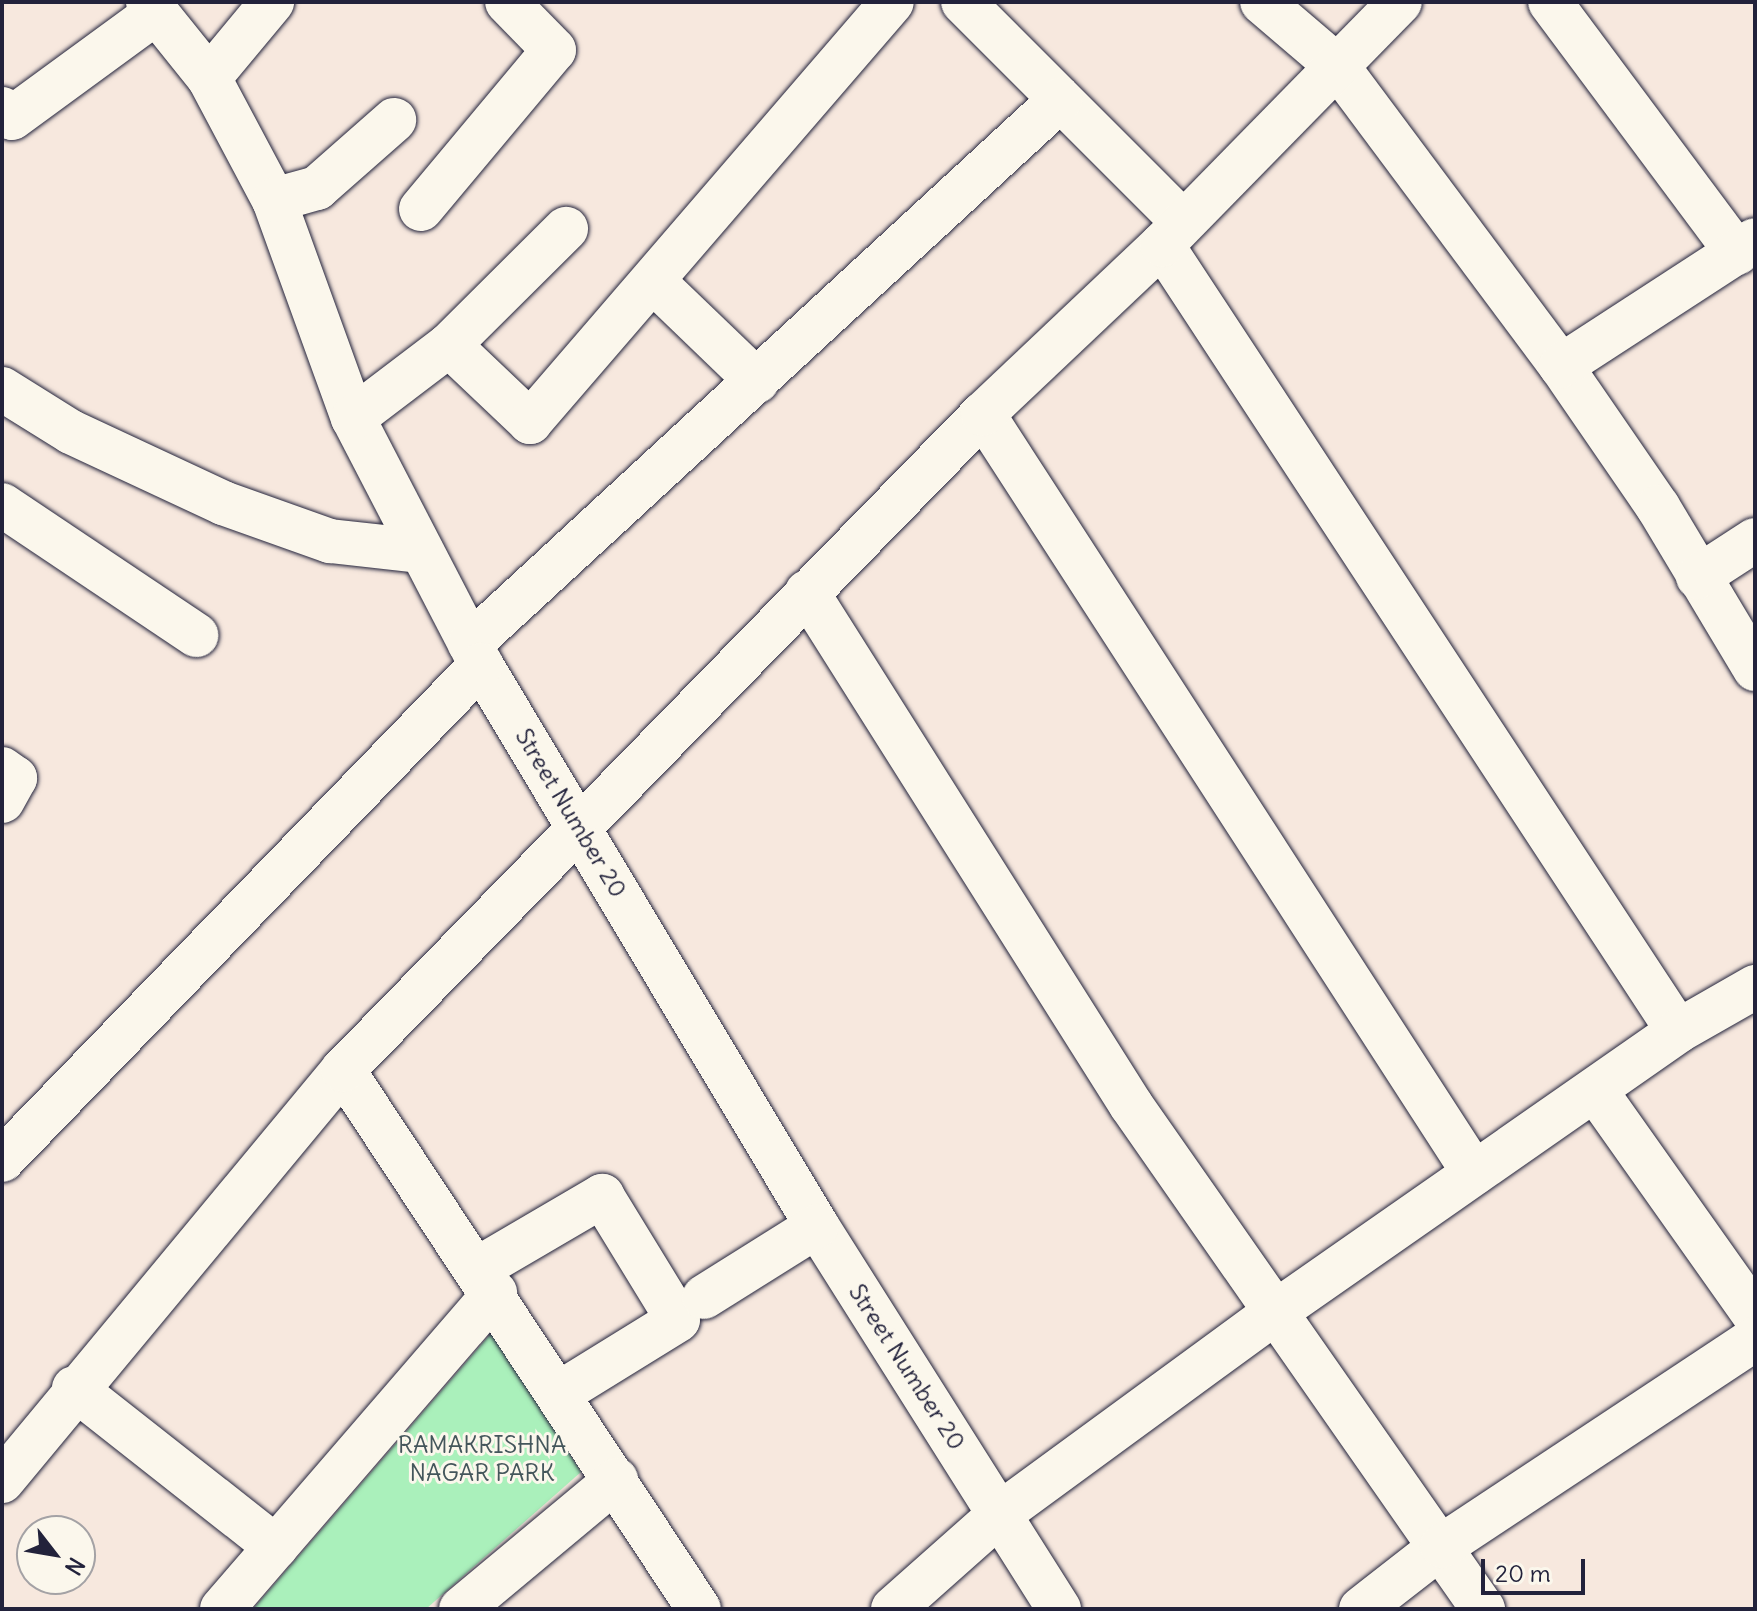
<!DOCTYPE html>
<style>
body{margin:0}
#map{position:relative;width:1757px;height:1611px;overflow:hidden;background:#f7e8de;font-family:Delius,sans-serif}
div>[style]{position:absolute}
.green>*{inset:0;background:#aaf0bb}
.roads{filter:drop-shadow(0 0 2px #22223b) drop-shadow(0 0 2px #22223b)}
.minor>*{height:44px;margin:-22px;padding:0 22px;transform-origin:22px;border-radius:22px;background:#fbf7ec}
span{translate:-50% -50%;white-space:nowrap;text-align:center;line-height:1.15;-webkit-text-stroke:6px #fbf7ec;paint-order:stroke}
.street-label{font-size:24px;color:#22223b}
.park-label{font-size:24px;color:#44565b}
.frame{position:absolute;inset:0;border:4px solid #22223b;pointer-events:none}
.north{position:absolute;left:16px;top:1515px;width:80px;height:80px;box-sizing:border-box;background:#fbf7ec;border:2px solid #a4a2a5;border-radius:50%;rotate:121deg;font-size:22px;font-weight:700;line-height:32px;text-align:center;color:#22223b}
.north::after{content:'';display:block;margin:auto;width:28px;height:36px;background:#22223b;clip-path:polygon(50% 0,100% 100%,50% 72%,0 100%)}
.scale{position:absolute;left:1481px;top:1559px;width:104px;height:36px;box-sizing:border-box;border:4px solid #22223b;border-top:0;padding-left:10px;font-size:24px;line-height:28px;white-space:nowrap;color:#22223b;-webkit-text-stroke:6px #fbf7ec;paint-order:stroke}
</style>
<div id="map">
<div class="green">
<i style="clip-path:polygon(493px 1331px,581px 1472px,426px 1609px,253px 1609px)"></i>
</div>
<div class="roads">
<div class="minor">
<i style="left:148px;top:2px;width:97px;rotate:51.2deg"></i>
<i style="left:209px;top:78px;width:138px;rotate:62deg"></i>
<i style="left:274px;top:200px;width:232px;rotate:70.1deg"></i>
<i style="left:353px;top:418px;width:278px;rotate:62.6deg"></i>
<i style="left:481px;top:665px;width:654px;rotate:59.08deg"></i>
<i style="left:817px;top:1226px;width:453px;rotate:57.7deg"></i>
<i style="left:963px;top:2px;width:311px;rotate:45deg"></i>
<i style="left:1262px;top:2px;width:100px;rotate:40.5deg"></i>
<i style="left:1338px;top:67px;width:373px;rotate:53.3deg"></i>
<i style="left:1561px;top:366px;width:171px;rotate:55.5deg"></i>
<i style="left:1658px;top:507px;width:189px;rotate:59.1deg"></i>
<i style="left:1550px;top:2px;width:313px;rotate:53.3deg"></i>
<i style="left:209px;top:78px;width:99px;rotate:-50.3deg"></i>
<i style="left:2px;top:109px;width:13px;rotate:42deg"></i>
<i style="left:12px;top:118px;width:180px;rotate:-36.2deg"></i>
<i style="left:274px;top:200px;width:45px;rotate:-15.6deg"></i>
<i style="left:317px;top:188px;width:103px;rotate:-41.4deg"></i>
<i style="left:421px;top:209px;width:207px;rotate:-50.1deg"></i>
<i style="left:554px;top:50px;width:67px;rotate:-134.4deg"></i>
<i style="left:1162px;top:245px;width:940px;rotate:56.72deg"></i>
<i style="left:654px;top:282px;width:143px;rotate:43.9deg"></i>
<i style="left:449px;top:345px;width:112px;rotate:43.5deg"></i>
<i style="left:530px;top:422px;width:554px;rotate:-49.24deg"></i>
<i style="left:1561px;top:366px;width:231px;rotate:-33deg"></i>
<i style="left:2px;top:389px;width:81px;rotate:31.9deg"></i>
<i style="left:71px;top:432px;width:168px;rotate:25deg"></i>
<i style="left:223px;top:503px;width:114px;rotate:19.6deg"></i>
<i style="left:330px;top:541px;width:92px;rotate:6.3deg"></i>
<i style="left:983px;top:414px;width:904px;rotate:57.1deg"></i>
<i style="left:353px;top:418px;width:121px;rotate:-37.2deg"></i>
<i style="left:449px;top:345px;width:165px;rotate:-44.8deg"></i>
<i style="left:2px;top:505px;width:234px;rotate:33.8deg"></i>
<i style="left:1698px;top:577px;width:68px;rotate:-33deg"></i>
<i style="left:807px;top:592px;width:607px;rotate:57.72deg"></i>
<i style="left:1131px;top:1105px;width:615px;rotate:55.07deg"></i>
<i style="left:470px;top:644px;width:803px;rotate:-42.68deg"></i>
<i style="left:2px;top:769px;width:16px;rotate:35deg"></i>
<i style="left:15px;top:778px;width:26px;rotate:119deg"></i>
<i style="left:343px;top:1070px;width:646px;rotate:56.56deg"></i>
<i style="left:1595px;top:1090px;width:277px;rotate:54.7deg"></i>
<i style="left:2px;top:1160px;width:689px;rotate:-45.94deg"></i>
<i style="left:479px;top:1268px;width:143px;rotate:-30.3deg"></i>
<i style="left:602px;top:1196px;width:145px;rotate:58.5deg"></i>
<i style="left:678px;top:1320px;width:139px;rotate:148.3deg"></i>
<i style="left:704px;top:1297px;width:133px;rotate:-32.1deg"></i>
<i style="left:74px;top:1388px;width:257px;rotate:38.2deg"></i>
<i style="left:2px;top:1481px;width:534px;rotate:-50.32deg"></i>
<i style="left:343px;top:1070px;width:916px;rotate:-45.71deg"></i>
<i style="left:983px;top:414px;width:246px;rotate:-43.4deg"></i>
<i style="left:1162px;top:245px;width:340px;rotate:-45.6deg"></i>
<i style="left:222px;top:1609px;width:418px;rotate:-49.2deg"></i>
<i style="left:461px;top:1609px;width:202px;rotate:-39.8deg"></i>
<i style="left:893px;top:1609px;width:144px;rotate:-41.6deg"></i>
<i style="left:1001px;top:1513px;width:338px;rotate:-36.2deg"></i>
<i style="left:1274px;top:1313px;width:493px;rotate:-34.9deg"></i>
<i style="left:1678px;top:1031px;width:89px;rotate:-29.7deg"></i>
<i style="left:1361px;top:1609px;width:103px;rotate:-37.9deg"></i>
<i style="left:1442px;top:1546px;width:375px;rotate:-33.5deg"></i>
</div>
</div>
<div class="street-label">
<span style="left:571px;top:813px;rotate:59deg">Street Number 20</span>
<span style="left:907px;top:1367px;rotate:57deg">Street Number 20</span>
</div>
<div class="park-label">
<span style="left:482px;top:1459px">RAMAKRISHNA<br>NAGAR PARK</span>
</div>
<div class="frame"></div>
<div class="north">N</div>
<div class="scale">20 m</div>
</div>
